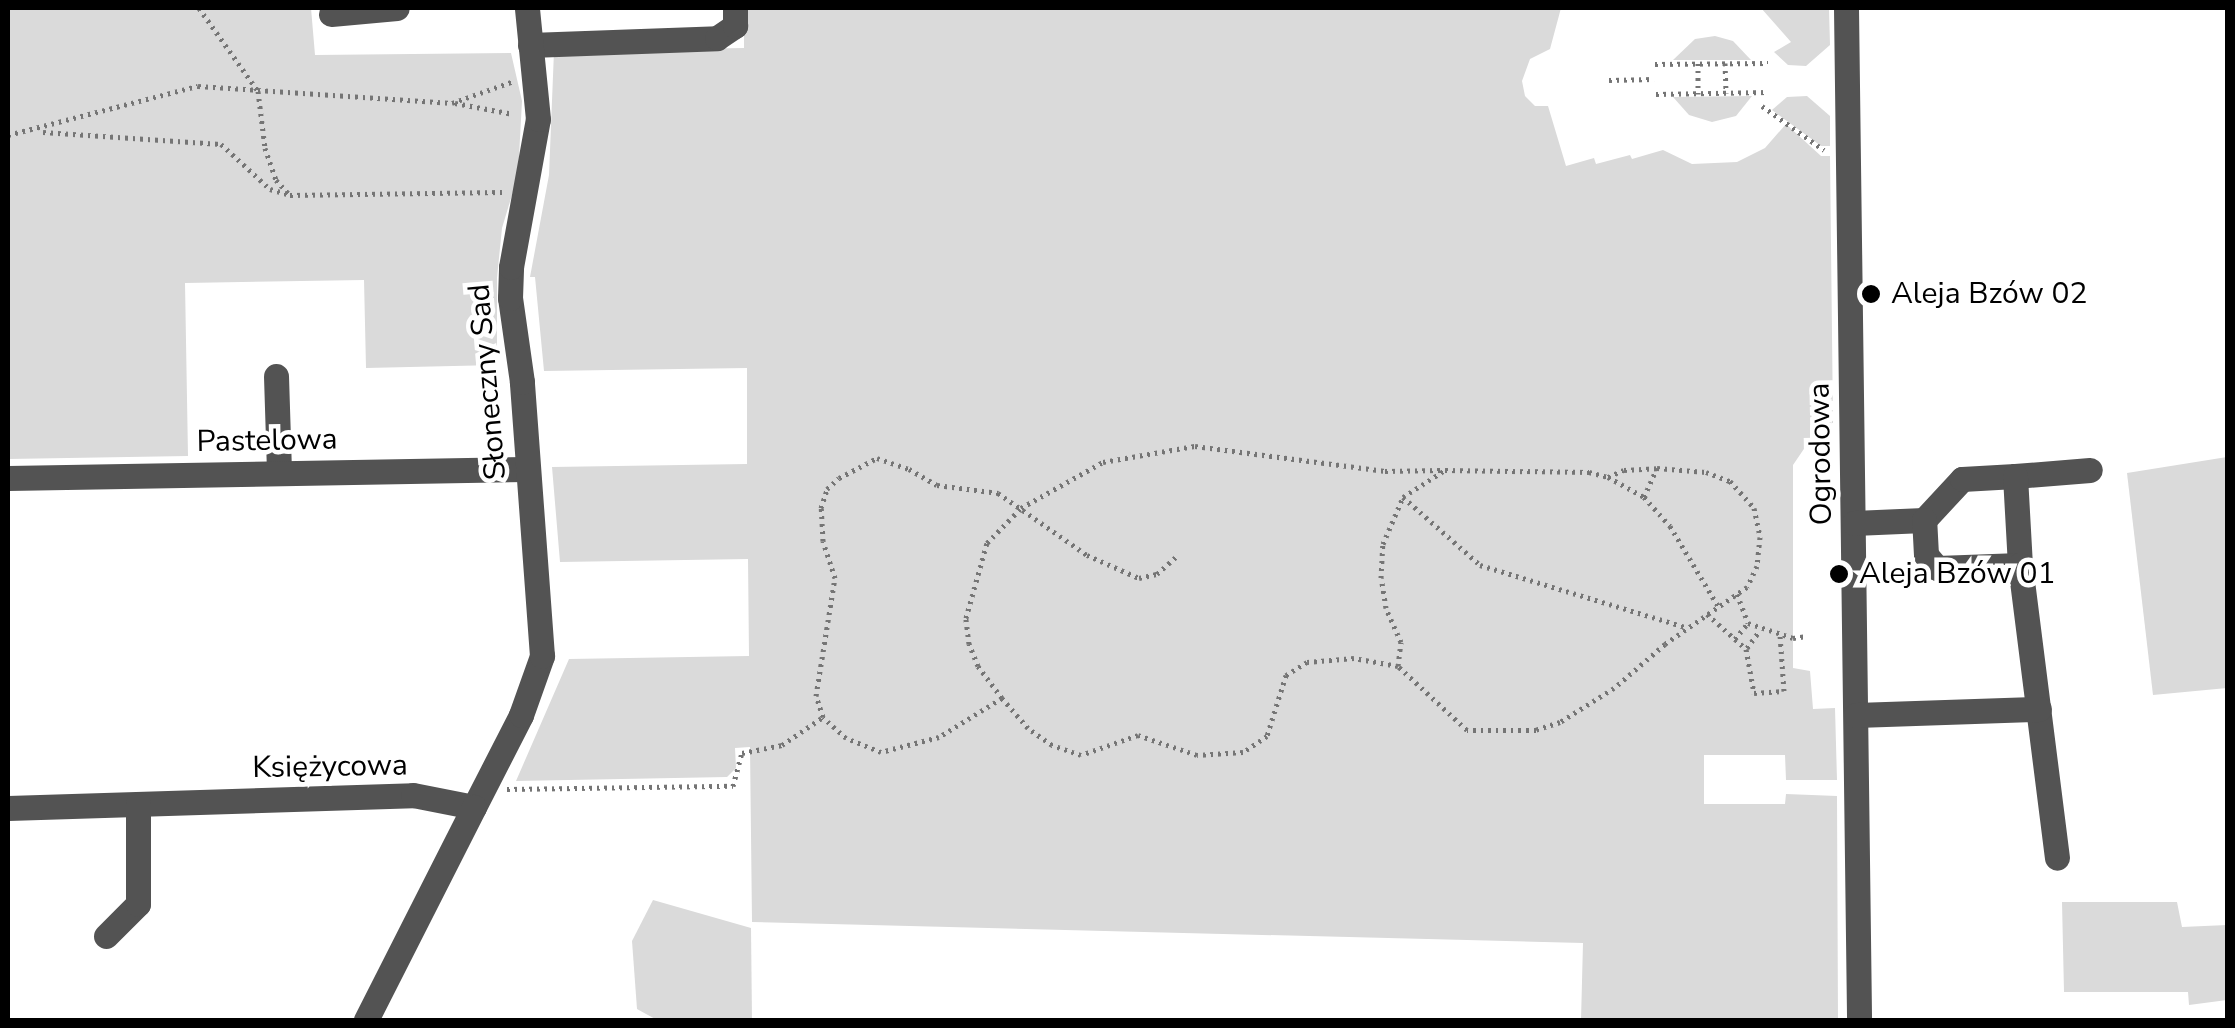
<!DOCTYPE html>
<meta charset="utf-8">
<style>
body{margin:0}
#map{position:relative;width:2235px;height:1028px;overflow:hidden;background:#fff;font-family:"Nunito Sans",sans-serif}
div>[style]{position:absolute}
.green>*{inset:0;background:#dadada}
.path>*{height:5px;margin-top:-2.5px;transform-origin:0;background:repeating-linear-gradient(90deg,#757575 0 2.5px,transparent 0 7.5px)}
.minor>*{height:25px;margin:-12.5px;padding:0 12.5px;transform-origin:12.5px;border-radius:12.5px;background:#535353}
.dots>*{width:28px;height:28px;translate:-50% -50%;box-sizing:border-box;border:5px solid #fff;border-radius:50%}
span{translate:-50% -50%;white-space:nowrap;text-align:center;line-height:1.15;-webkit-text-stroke:9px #fff;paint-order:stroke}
.poi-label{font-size:30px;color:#000}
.left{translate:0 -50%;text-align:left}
.street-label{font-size:30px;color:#000}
.frame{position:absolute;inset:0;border:10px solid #000;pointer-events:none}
</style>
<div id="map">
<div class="green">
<i style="clip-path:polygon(8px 8px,311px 8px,315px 55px,511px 53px,522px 101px,518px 175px,502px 228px,497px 278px,497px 365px,366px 368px,364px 280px,185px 283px,188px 456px,8px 459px)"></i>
<i style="clip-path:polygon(744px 8px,1561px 8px,1550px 49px,1530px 59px,1522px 81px,1525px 96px,1535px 106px,1548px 106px,1566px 166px,1594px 158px,1596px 164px,1630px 155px,1632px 159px,1663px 150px,1692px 164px,1737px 162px,1765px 148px,1786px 124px,1821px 156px,1830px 156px,1833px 423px,1810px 425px,1810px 440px,1793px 465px,1793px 668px,1810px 671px,1813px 709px,1835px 708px,1837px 780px,1786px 780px,1785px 755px,1704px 755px,1704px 804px,1785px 804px,1786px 794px,1837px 796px,1838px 1020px,1581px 1020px,1583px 943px,752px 922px,750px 747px,735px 748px,736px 768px,727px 777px,516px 781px,569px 659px,749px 656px,748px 559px,560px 562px,552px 467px,747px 464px,747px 368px,544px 371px,535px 277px,530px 277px,549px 175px,554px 51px,744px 48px)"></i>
<i style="clip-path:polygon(1761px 8px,1829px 8px,1830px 45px,1806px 66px,1788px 65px,1774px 52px,1791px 42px)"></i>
<i style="clip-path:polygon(1715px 36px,1733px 41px,1751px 60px,1673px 60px,1695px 39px)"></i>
<i style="clip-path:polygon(1752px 96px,1736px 116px,1712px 122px,1689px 115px,1673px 97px)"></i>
<i style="clip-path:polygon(1807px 96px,1830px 116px,1830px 146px,1821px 146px,1772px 110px,1787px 97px)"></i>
<i style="clip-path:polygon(2227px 457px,2227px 688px,2153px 695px,2127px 473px)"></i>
<i style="clip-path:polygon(653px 900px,751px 928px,752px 1020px,657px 1020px,637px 1009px,632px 941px)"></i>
<i style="clip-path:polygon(2062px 902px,2177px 902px,2182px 927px,2227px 925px,2227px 1000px,2189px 1005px,2188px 992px,2064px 992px)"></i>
</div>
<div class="path">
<i style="left:199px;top:8px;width:102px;rotate:54.6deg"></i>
<i style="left:258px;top:91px;width:57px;rotate:83deg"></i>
<i style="left:265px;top:148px;width:34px;rotate:71deg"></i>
<i style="left:276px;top:180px;width:21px;rotate:47deg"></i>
<i style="left:290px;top:195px;width:212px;rotate:-0.8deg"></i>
<i style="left:1698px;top:63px;width:31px;rotate:90deg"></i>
<i style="left:1725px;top:63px;width:30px;rotate:88deg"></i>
<i style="left:1655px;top:64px;width:113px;rotate:-0.5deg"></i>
<i style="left:1609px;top:80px;width:45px;rotate:-1.3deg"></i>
<i style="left:1656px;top:94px;width:112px;rotate:-1deg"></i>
<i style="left:455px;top:103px;width:59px;rotate:10.7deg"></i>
<i style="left:1762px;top:106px;width:76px;rotate:35.4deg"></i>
<i style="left:43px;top:132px;width:178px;rotate:3.9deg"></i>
<i style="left:221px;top:144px;width:67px;rotate:42.6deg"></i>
<i style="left:270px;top:189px;width:19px;rotate:16deg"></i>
<i style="left:8px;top:135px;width:196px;rotate:-14.5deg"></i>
<i style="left:198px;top:86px;width:255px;rotate:3.8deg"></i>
<i style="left:452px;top:103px;width:63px;rotate:-19.6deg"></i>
<i style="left:1608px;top:477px;width:17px;rotate:-24deg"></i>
<i style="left:1624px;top:470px;width:33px;rotate:-3deg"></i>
<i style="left:1657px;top:468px;width:49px;rotate:4.7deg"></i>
<i style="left:1706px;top:472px;width:26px;rotate:21deg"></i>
<i style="left:1730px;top:481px;width:36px;rotate:48deg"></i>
<i style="left:1754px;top:508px;width:30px;rotate:78deg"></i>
<i style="left:1760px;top:537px;width:29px;rotate:96deg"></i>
<i style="left:1757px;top:566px;width:23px;rotate:115deg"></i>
<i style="left:1747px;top:587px;width:100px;rotate:145.2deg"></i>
<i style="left:1665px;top:644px;width:67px;rotate:139.2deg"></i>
<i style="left:1614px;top:688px;width:64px;rotate:147.8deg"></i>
<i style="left:1560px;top:722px;width:25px;rotate:162deg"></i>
<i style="left:1536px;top:730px;width:69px;rotate:180deg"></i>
<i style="left:1467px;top:730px;width:94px;rotate:-137.2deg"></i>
<i style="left:1398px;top:666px;width:24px;rotate:-83deg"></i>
<i style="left:1401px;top:642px;width:37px;rotate:-114deg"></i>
<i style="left:1386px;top:608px;width:30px;rotate:-99deg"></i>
<i style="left:1381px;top:578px;width:34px;rotate:-87deg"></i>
<i style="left:1383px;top:544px;width:51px;rotate:-66.9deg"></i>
<i style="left:1403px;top:497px;width:50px;rotate:-32.7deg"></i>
<i style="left:1445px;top:470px;width:144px;rotate:0.8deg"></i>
<i style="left:1589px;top:472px;width:20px;rotate:15deg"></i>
<i style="left:1608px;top:477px;width:41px;rotate:29.1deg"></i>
<i style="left:1644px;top:497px;width:39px;rotate:48deg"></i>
<i style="left:1670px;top:526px;width:93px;rotate:59deg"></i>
<i style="left:1403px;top:497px;width:103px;rotate:41.4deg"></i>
<i style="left:1480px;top:565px;width:214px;rotate:16.8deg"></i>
<i style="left:1644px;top:497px;width:32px;rotate:-66deg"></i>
<i style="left:1737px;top:594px;width:31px;rotate:69deg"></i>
<i style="left:1748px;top:623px;width:47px;rotate:18.4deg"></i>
<i style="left:1793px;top:638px;width:14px;rotate:-8deg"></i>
<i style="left:1707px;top:614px;width:52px;rotate:41.9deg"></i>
<i style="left:1746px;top:649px;width:45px;rotate:79.7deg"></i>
<i style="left:1754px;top:693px;width:30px;rotate:-4deg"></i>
<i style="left:1784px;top:691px;width:56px;rotate:-94.1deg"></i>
<i style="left:1735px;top:639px;width:21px;rotate:-51deg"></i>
<i style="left:1747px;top:648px;width:22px;rotate:-54deg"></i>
<i style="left:1398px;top:666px;width:45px;rotate:-169.7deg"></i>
<i style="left:1354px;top:658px;width:47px;rotate:175.1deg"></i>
<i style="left:1307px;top:662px;width:25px;rotate:148deg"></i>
<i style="left:1286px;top:675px;width:64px;rotate:107.3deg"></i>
<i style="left:1267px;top:736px;width:29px;rotate:146deg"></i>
<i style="left:1243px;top:752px;width:46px;rotate:176.3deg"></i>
<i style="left:1197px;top:755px;width:62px;rotate:-161.3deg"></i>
<i style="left:1138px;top:735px;width:60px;rotate:160.7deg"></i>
<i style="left:1081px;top:755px;width:31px;rotate:-161deg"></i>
<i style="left:1052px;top:745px;width:29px;rotate:-145deg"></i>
<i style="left:1028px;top:728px;width:40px;rotate:-131deg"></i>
<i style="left:1002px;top:698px;width:40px;rotate:-127deg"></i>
<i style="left:978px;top:666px;width:24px;rotate:-112deg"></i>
<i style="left:969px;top:644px;width:26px;rotate:-97deg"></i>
<i style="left:966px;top:618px;width:78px;rotate:-74.4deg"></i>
<i style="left:987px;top:543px;width:49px;rotate:-45.8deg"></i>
<i style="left:1021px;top:508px;width:94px;rotate:-29.3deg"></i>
<i style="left:1103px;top:462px;width:93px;rotate:-9.9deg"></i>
<i style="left:1195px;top:446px;width:192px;rotate:7.5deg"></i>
<i style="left:1385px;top:471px;width:56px;rotate:-1deg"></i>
<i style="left:1002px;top:698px;width:74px;rotate:148.2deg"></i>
<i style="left:939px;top:737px;width:60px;rotate:165.5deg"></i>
<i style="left:881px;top:752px;width:38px;rotate:-158deg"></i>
<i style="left:846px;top:738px;width:31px;rotate:-138deg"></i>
<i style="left:823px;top:717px;width:22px;rotate:-108deg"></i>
<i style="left:816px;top:696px;width:120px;rotate:-80.9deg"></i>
<i style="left:835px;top:578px;width:39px;rotate:-108deg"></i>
<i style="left:823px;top:541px;width:33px;rotate:-93deg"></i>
<i style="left:821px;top:508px;width:20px;rotate:-72deg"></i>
<i style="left:827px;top:489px;width:16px;rotate:-43deg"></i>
<i style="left:839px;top:478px;width:43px;rotate:-27.8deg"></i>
<i style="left:877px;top:458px;width:34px;rotate:19deg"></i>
<i style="left:909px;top:469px;width:32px;rotate:30deg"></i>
<i style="left:937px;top:485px;width:62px;rotate:7.5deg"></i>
<i style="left:998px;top:493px;width:108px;rotate:34.9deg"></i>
<i style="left:1087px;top:555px;width:57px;rotate:23.9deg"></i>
<i style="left:1139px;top:578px;width:18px;rotate:-13deg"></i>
<i style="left:1157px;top:574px;width:27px;rotate:-42deg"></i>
<i style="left:507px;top:789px;width:226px;rotate:-0.8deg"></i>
<i style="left:733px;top:786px;width:34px;rotate:-75deg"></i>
<i style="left:742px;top:753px;width:41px;rotate:-11.3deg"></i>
<i style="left:782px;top:745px;width:50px;rotate:-34.3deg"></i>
</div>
<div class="minor">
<i style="left:1846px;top:8px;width:1012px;rotate:89.26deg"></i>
<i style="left:331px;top:14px;width:66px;rotate:-5.2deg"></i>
<i style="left:530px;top:45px;width:187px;rotate:-2.1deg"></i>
<i style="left:717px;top:38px;width:22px;rotate:-34deg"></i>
<i style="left:735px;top:26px;width:18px;rotate:-90deg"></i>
<i style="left:276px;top:376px;width:97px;rotate:88.2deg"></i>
<i style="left:2015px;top:476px;width:75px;rotate:-4.6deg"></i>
<i style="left:8px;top:478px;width:520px;rotate:-0.99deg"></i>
<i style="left:1854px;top:523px;width:70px;rotate:-2.5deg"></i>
<i style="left:1924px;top:520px;width:56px;rotate:-47.2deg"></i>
<i style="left:1962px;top:479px;width:53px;rotate:-3.2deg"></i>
<i style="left:2015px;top:476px;width:89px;rotate:86.8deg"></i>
<i style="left:2020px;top:565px;width:83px;rotate:177.9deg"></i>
<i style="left:1937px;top:568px;width:17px;rotate:-130deg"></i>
<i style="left:1926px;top:555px;width:35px;rotate:-93deg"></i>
<i style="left:2020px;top:565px;width:295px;rotate:82.8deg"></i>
<i style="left:1856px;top:715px;width:183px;rotate:-1.9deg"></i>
<i style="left:474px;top:807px;width:103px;rotate:-62.9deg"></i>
<i style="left:521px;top:715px;width:63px;rotate:-70.4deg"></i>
<i style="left:542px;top:656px;width:275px;rotate:-94.2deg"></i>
<i style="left:522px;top:382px;width:85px;rotate:-98.1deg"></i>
<i style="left:510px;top:298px;width:31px;rotate:-88deg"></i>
<i style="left:511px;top:267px;width:150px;rotate:-79.7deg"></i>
<i style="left:538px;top:119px;width:112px;rotate:-95.7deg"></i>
<i style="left:8px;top:808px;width:405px;rotate:-1.8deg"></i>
<i style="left:413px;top:795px;width:62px;rotate:11.1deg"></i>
<i style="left:474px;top:807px;width:239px;rotate:116.9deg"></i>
<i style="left:106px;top:936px;width:45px;rotate:-45deg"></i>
<i style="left:138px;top:904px;width:100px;rotate:-90deg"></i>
</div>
<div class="dots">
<i style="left:1871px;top:294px;background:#000"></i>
<i style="left:1839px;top:574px;background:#000"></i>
</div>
<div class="poi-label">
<span class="left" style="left:1891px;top:294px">Aleja Bzów 02</span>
<span class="left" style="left:1859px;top:574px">Aleja Bzów 01</span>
</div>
<div class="street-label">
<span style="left:488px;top:382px;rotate:-95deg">Słoneczny Sad</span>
<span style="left:267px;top:441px;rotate:-1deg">Pastelowa</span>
<span style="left:1821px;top:454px;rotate:-91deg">Ogrodowa</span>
<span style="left:330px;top:767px;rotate:-1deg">Księżycowa</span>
</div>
<div class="frame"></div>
</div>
